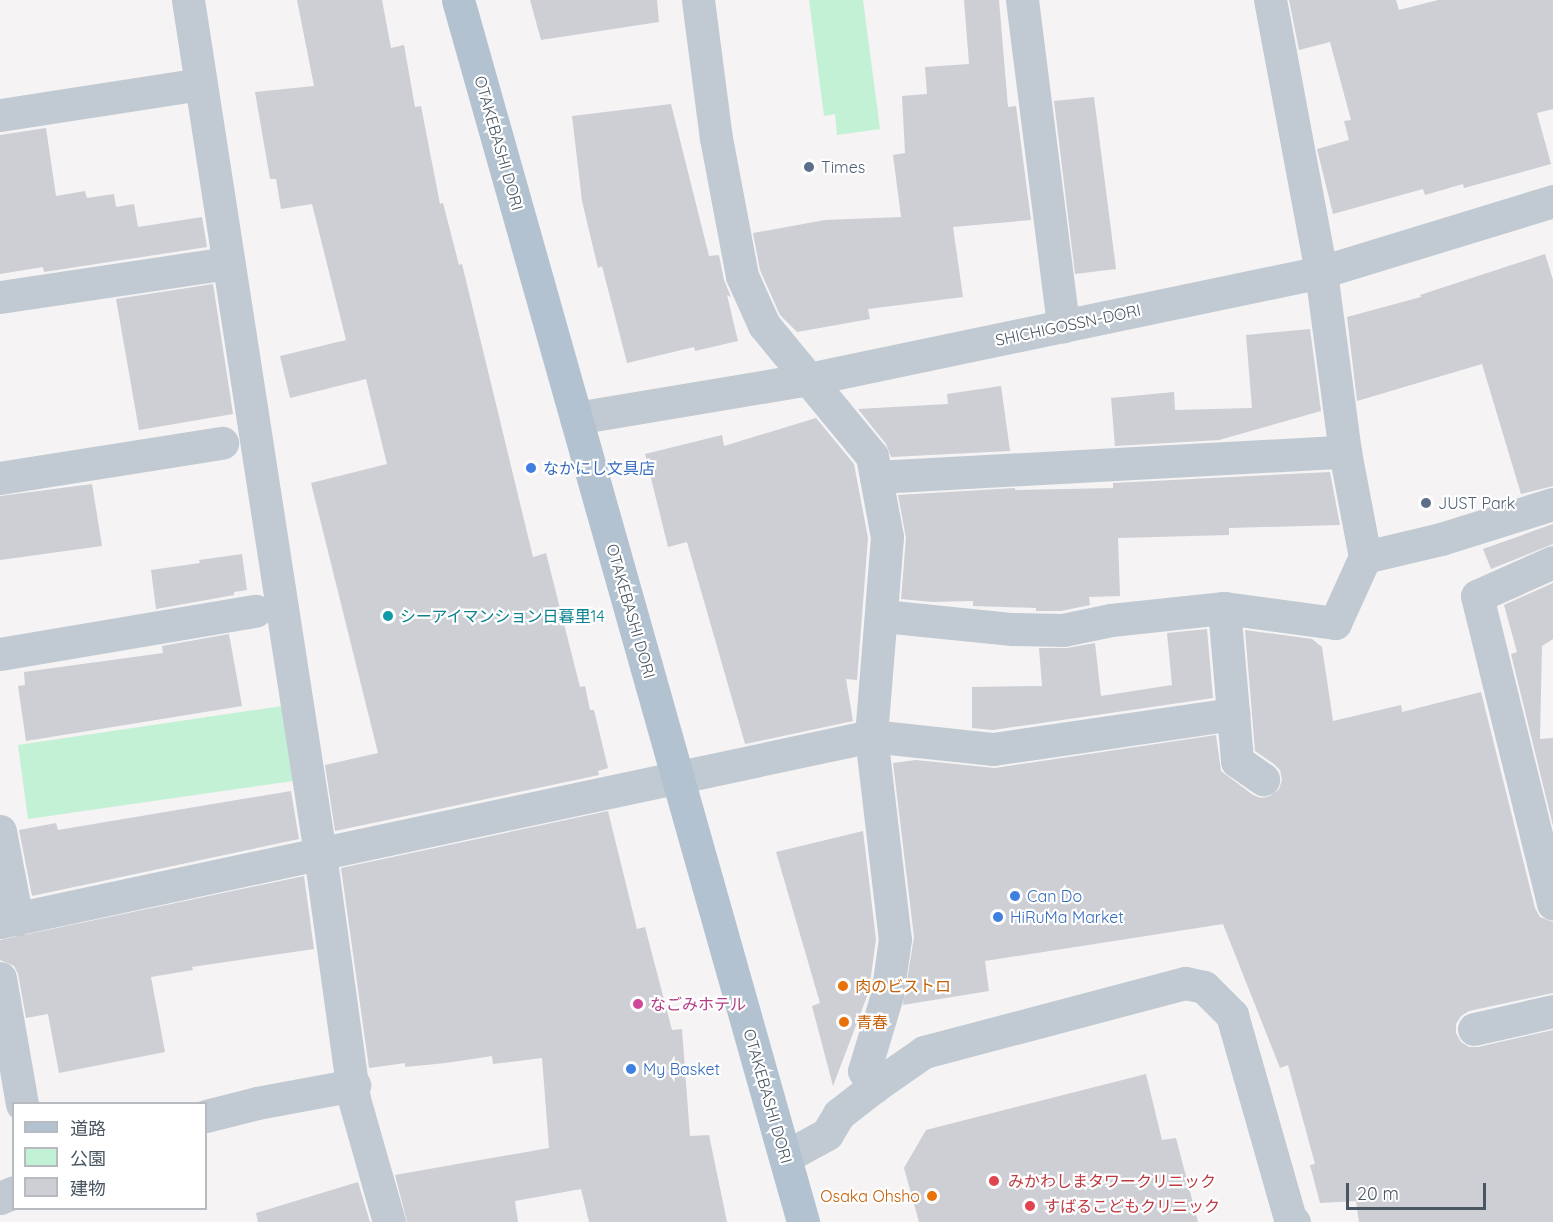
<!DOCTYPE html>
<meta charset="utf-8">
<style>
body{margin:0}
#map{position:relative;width:1553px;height:1222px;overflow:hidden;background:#f5f3f3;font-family:Quicksand,"Noto Sans JP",sans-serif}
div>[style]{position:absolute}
.green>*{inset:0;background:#c3f1d5}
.building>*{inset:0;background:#cdcfd5}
.minor>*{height:33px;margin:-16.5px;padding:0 16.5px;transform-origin:16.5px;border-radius:16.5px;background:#c1cad2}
.major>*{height:33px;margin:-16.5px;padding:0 16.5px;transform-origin:16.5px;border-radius:16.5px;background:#b3c2d1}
.dots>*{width:16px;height:16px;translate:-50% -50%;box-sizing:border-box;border:3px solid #fff;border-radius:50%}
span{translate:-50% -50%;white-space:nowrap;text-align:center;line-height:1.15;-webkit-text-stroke:4.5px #fff;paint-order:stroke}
.street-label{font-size:16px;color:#4a5661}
.service-label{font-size:16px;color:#4e5e75}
.left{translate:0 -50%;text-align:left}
.shop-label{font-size:16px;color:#366cbe}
.culture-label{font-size:16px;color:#0d838f}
.food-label{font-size:16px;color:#c56008}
.right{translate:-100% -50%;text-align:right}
.hotel-label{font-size:16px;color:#b23c85}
.health-label{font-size:16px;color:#be3a42}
.legend{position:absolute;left:12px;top:1102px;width:195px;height:108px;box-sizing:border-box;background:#fff;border:2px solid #b7bbc0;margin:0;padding:8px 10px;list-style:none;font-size:18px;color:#4a5661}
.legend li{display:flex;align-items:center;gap:12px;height:30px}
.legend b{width:30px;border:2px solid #b7bbc0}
.scale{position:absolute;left:1346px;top:1183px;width:140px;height:27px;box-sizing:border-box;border:3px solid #4a5661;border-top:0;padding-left:8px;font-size:18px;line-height:21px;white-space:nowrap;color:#4a5661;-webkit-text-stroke:4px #fff;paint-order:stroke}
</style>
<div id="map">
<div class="green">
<i style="clip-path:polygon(809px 0,863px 0,880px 129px,837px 135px,835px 114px,824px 116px)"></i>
<i style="clip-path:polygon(282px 706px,293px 781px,28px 819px,18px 745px)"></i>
</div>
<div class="building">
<i style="clip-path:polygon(297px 0,382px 0,391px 48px,404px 45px,415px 107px,421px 106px,440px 204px,443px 203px,459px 265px,462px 264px,533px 557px,546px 553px,580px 687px,585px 686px,590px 710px,594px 710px,608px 768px,598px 771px,599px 775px,335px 831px,325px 765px,378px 753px,311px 483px,387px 464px,366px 379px,290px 398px,280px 356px,346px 340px,312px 204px,281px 209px,276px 179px,270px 179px,255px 92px,314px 86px)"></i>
<i style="clip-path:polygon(530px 0,657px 0,659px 22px,541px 40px)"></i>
<i style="clip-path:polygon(964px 0,999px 0,1008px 107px,1016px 106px,1031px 220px,953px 227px,963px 297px,868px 309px,870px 319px,797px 332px,780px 315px,760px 270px,753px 233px,825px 220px,901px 217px,893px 155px,905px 153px,902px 96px,927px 94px,925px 67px,969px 64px)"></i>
<i style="clip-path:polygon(1289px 0,1396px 0,1399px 10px,1438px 0,1553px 0,1553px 109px,1537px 113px,1551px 164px,1464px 188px,1463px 184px,1425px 195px,1423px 189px,1333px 214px,1317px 149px,1349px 140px,1344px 121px,1351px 120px,1330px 42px,1299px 50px)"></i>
<i style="clip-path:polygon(1094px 97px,1116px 269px,1075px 274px,1054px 101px)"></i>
<i style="clip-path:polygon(671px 104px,709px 256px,719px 255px,724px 280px,731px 297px,727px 295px,738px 341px,695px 351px,694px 347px,627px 363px,602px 266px,598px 268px,582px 201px,572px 116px)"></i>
<i style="clip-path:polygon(46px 128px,56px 196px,85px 191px,87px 198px,114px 194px,116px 207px,134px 204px,138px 227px,202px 217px,207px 247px,44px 272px,43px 267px,0 274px,0 135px)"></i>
<i style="clip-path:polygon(1545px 254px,1553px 280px,1553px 486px,1521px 494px,1482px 364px,1357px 401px,1347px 317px,1421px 297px,1420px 295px)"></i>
<i style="clip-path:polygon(213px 284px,233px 414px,139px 430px,116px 299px)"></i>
<i style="clip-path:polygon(1310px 329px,1321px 411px,1219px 440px,1115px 446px,1111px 398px,1174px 392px,1175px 410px,1252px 408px,1246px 335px)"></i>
<i style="clip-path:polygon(1001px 386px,1010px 451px,891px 457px,886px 444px,858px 409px,948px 404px,947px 394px)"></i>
<i style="clip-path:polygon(816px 418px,854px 464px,868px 538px,857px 680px,846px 679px,853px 721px,745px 744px,687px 542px,668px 547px,645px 454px,722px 435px,724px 446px)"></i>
<i style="clip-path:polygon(1330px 472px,1340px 525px,1229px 528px,1229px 535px,1118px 538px,1120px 596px,1089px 597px,1090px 605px,1061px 611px,1036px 611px,1036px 608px,973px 606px,973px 601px,932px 602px,901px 599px,906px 538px,898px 495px,1015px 488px,1015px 490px,1113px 488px,1113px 483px)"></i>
<i style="clip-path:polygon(92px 484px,102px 546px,0 560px,0 496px)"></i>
<i style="clip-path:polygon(1553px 524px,1553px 544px,1491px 569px,1483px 549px)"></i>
<i style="clip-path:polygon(242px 554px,247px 590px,234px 592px,234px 595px,156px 609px,151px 570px,200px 563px,199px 560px)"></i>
<i style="clip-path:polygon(1553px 583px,1553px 639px,1542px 646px,1540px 739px,1553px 738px,1553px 826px,1511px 654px,1517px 652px,1504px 605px)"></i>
<i style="clip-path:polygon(1207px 629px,1213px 698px,993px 730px,972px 728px,972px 687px,1042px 686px,1039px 648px,1067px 648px,1095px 643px,1101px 696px,1172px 685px,1167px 633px)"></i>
<i style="clip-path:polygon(1245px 630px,1312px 639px,1322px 647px,1333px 721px,1401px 705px,1402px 712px,1481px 692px,1535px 908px,1540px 917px,1553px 922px,1553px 993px,1469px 1011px,1461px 1016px,1456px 1024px,1456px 1033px,1461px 1042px,1469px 1047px,1478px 1047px,1553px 1030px,1553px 1222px,1359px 1222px,1356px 1201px,1320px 1203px,1310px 1165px,1315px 1164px,1288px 1065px,1280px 1068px,1223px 924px,985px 961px,989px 991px,903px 1005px,914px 937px,893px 763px,916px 760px,995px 768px,1216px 735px,1221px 771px,1253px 795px,1261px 798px,1270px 796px,1279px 789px,1282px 780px,1280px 770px,1274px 764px,1255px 751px)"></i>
<i style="clip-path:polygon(229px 634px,242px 706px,26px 741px,18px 686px,25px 685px,24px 672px,163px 653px,162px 646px)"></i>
<i style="clip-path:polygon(291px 791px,299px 839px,32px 896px,19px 830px,56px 823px,58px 830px)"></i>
<i style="clip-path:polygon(608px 811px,637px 929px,645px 927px,672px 1030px,682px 1029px,690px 1136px,709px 1135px,727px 1222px,589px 1222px,581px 1189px,515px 1201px,518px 1222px,407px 1222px,395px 1175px,549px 1148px,542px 1058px,493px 1064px,492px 1056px,446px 1063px,405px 1067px,405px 1063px,369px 1068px,341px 868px)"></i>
<i style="clip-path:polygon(863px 831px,876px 939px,869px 991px,833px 1086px,812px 1006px,820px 1003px,776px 852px)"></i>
<i style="clip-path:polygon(304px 876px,314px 949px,192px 967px,193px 970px,151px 977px,165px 1052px,59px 1073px,48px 1014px,26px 1018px,18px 974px,14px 966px,0 960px,0 940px)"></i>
<i style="clip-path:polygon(1146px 1074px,1162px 1140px,1176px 1138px,1198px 1222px,919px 1222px,904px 1168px,926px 1130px)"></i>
<i style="clip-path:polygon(358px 1182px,370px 1222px,258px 1222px,256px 1213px)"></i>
</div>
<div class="minor">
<i style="left:188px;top:0;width:864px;rotate:81.21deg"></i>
<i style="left:320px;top:854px;width:247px;rotate:82.1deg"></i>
<i style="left:354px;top:1099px;width:128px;rotate:74.1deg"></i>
<i style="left:698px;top:0;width:139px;rotate:82.6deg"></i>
<i style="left:716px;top:138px;width:140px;rotate:79.3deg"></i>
<i style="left:742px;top:276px;width:54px;rotate:65.8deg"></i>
<i style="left:764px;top:325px;width:170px;rotate:50.5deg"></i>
<i style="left:872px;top:456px;width:82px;rotate:79.5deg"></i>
<i style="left:887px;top:537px;width:200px;rotate:94.6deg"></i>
<i style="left:871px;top:736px;width:204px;rotate:83.3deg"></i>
<i style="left:895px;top:939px;width:57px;rotate:98.1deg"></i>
<i style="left:887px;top:995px;width:79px;rotate:106.8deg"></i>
<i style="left:864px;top:1071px;width:19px;rotate:54deg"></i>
<i style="left:875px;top:1086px;width:46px;rotate:142.1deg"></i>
<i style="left:839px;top:1114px;width:23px;rotate:121deg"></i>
<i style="left:827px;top:1134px;width:48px;rotate:151.3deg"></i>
<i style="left:1022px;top:0;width:329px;rotate:82.8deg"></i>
<i style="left:0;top:115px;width:203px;rotate:-8.8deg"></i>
<i style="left:0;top:297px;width:231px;rotate:-8.5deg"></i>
<i style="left:576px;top:418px;width:236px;rotate:-9.5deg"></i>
<i style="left:809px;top:379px;width:523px;rotate:-11.8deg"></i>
<i style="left:1321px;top:272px;width:243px;rotate:-17deg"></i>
<i style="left:876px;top:477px;width:470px;rotate:-3.1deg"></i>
<i style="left:0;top:478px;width:225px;rotate:-9deg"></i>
<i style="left:1365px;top:557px;width:78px;rotate:-13.3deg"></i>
<i style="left:1441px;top:539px;width:117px;rotate:-17.4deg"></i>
<i style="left:1553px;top:562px;width:83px;rotate:155.9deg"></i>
<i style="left:1477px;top:596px;width:317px;rotate:76.1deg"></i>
<i style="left:1224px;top:608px;width:154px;rotate:85.1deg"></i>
<i style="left:1237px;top:761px;width:32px;rotate:35deg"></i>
<i style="left:883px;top:616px;width:130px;rotate:5.8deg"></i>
<i style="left:1012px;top:629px;width:51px;rotate:1.1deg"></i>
<i style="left:1063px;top:630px;width:49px;rotate:-11.8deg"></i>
<i style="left:1111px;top:620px;width:114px;rotate:-6.1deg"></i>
<i style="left:1224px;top:608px;width:112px;rotate:7.7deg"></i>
<i style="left:1335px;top:623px;width:72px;rotate:-65.6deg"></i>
<i style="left:1365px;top:557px;width:107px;rotate:-100.8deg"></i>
<i style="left:1345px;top:452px;width:182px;rotate:-97.6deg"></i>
<i style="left:1321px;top:272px;width:277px;rotate:-100.6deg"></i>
<i style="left:0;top:654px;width:259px;rotate:-9.6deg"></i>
<i style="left:0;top:831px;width:90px;rotate:79.1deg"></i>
<i style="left:0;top:922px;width:891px;rotate:-12.05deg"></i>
<i style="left:871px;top:736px;width:123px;rotate:6.1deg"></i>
<i style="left:993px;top:749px;width:243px;rotate:-8.3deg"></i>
<i style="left:0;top:978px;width:128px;rotate:80.1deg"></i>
<i style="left:1474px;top:1029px;width:81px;rotate:-12.8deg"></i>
<i style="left:875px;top:1086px;width:60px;rotate:-34.8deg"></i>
<i style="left:924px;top:1052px;width:270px;rotate:-14.8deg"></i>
<i style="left:1185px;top:983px;width:19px;rotate:12deg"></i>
<i style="left:1204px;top:987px;width:40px;rotate:45deg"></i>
<i style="left:1232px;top:1015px;width:212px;rotate:74.1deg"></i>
<i style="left:1290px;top:1219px;width:5px;rotate:37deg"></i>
<i style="left:206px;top:1116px;width:53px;rotate:-14.3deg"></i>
<i style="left:257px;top:1103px;width:99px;rotate:-10.5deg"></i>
<i style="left:0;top:1198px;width:15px;rotate:-23deg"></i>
</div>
<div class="major">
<i style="left:458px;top:0;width:1270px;rotate:74.23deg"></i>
</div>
<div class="dots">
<i style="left:809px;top:167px;background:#5c6f8a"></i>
<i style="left:531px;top:468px;background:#3f7fe0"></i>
<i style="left:1426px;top:503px;background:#5c6f8a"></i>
<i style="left:388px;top:616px;background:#0f9aa8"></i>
<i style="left:1015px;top:896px;background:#3f7fe0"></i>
<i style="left:998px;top:917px;background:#3f7fe0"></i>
<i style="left:843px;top:986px;background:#e8710a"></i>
<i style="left:638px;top:1004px;background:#d1479c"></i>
<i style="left:844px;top:1022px;background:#e8710a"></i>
<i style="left:631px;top:1069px;background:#3f7fe0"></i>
<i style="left:994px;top:1181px;background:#e0444e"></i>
<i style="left:932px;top:1196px;background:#e8710a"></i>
<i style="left:1030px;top:1206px;background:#e0444e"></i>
</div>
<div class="street-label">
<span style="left:499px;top:143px;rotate:74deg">OTAKEBASHI DORI</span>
<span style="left:1068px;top:325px;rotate:-12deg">SHICHIGOSSN-DORI</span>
<span style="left:631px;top:611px;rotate:74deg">OTAKEBASHI DORI</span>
<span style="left:768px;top:1096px;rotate:74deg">OTAKEBASHI DORI</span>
</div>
<div class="service-label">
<span class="left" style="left:821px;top:167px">Times</span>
<span class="left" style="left:1438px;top:503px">JUST Park</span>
</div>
<div class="shop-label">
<span class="left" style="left:543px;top:468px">なかにし文具店</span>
<span class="left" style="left:1027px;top:896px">Can Do</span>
<span class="left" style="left:1010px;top:917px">HiRuMa Market</span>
<span class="left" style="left:643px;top:1069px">My Basket</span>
</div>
<div class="culture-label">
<span class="left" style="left:400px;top:616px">シーアイマンション日暮里14</span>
</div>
<div class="food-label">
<span class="left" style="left:855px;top:986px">肉のビストロ</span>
<span class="left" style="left:856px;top:1022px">青春</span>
<span class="right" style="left:920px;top:1196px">Osaka Ohsho</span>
</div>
<div class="hotel-label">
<span class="left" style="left:650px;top:1004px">なごみホテル</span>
</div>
<div class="health-label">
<span class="left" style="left:1008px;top:1181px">みかわしまタワークリニック</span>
<span class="left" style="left:1044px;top:1206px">すばるこどもクリニック</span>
</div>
<ul class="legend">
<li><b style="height:8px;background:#b3c2d1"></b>道路</li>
<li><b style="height:16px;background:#c3f1d5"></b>公園</li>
<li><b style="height:16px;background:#cdcfd5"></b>建物</li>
</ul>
<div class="scale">20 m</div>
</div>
